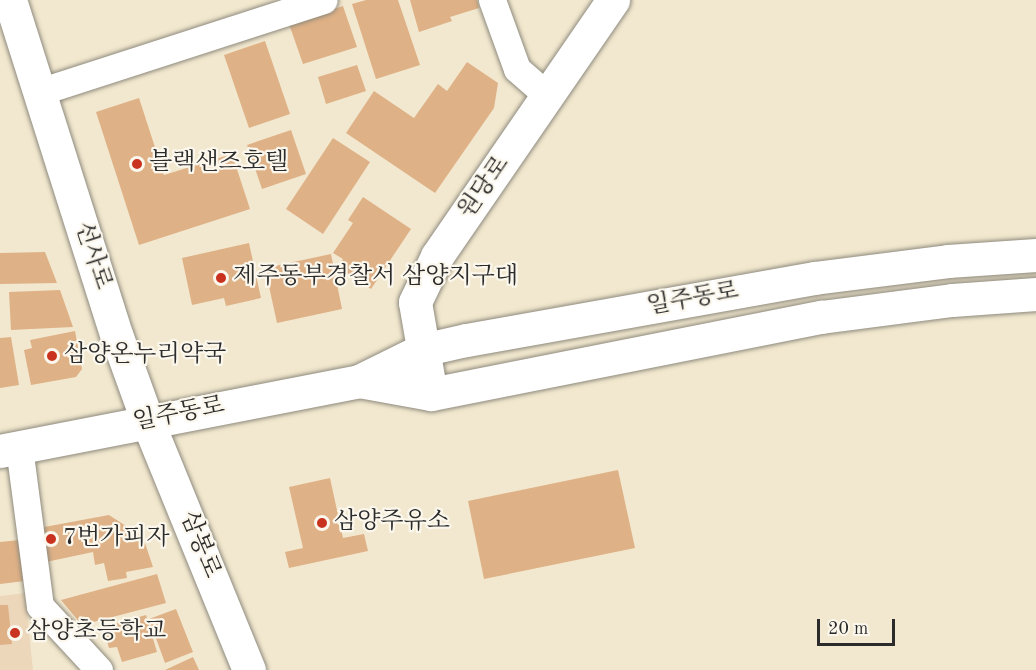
<!DOCTYPE html>
<meta charset="utf-8">
<style>
body{margin:0}
#map{position:relative;width:1036px;height:670px;overflow:hidden;background:#f2e8cf;font-family:"Old Standard TT","Noto Serif KR",serif}
div>[style]{position:absolute}
.built>*{inset:0;background:#edd7bb}
.building>*{inset:0;background:#dfb186}
.roads{filter:drop-shadow(0 0 2px #8e8a7d) drop-shadow(0 0 2px #8e8a7d)}
.minor>*{height:27px;margin:-13.5px;padding:0 13.5px;transform-origin:13.5px;border-radius:13.5px;background:#fff}
.tertiary>*{height:33px;margin:-16.5px;padding:0 16.5px;transform-origin:16.5px;border-radius:16.5px;background:#fff}
.secondary>*{height:33px;margin:-16.5px;padding:0 16.5px;transform-origin:16.5px;border-radius:16.5px;background:#fff}
.dots>*{width:16px;height:16px;translate:-50% -50%;box-sizing:border-box;border:3px solid #fbf7ec;border-radius:50%}
span{translate:-50% -50%;white-space:nowrap;text-align:center;line-height:1.15;-webkit-text-stroke:4.5px #fbf7ec;paint-order:stroke}
.poi-label{font-size:24px;color:#2b2b2b}
.left{translate:0 -50%;text-align:left}
.street-label{font-size:24px;color:#2b2b2b}
.scale{position:absolute;left:817px;top:619px;width:78px;height:27px;box-sizing:border-box;border:3px solid #2b2b2b;border-top:0;padding-left:8px;font-size:18px;line-height:21px;white-space:nowrap;color:#2b2b2b;-webkit-text-stroke:4px #fbf7ec;paint-order:stroke}
</style>
<div id="map">
<div class="built">
<i style="clip-path:polygon(25px 593px,33px 670px,0 670px,0 596px)"></i>
</div>
<div class="building">
<i style="clip-path:polygon(366px 0,398px 0,420px 65px,376px 79px,352px 4px)"></i>
<i style="clip-path:polygon(410px 0,477px 0,479px 8px,450px 17px,452px 21px,419px 32px)"></i>
<i style="clip-path:polygon(343px 6px,357px 47px,303px 64px,289px 24px)"></i>
<i style="clip-path:polygon(265px 41px,290px 114px,249px 128px,224px 55px)"></i>
<i style="clip-path:polygon(467px 62px,498px 83px,494px 108px,435px 193px,346px 133px,374px 91px,414px 118px,438px 84px,447px 91px)"></i>
<i style="clip-path:polygon(357px 65px,366px 91px,326px 104px,318px 77px)"></i>
<i style="clip-path:polygon(139px 98px,164px 175px,232px 154px,250px 209px,139px 245px,96px 112px)"></i>
<i style="clip-path:polygon(291px 130px,306px 174px,262px 189px,247px 145px)"></i>
<i style="clip-path:polygon(333px 138px,370px 162px,323px 234px,286px 209px)"></i>
<i style="clip-path:polygon(363px 197px,411px 229px,371px 289px,338px 267px,343px 259px,333px 253px,353px 223px,348px 220px)"></i>
<i style="clip-path:polygon(249px 243px,261px 298px,226px 306px,224px 298px,192px 305px,182px 258px)"></i>
<i style="clip-path:polygon(45px 252px,57px 283px,0 284px,0 253px)"></i>
<i style="clip-path:polygon(331px 254px,342px 309px,277px 323px,265px 268px)"></i>
<i style="clip-path:polygon(60px 290px,73px 327px,11px 330px,9px 292px)"></i>
<i style="clip-path:polygon(75px 331px,82px 369px,76px 377px,31px 385px,24px 350px,32px 348px,30px 340px)"></i>
<i style="clip-path:polygon(11px 337px,19px 385px,0 388px,0 338px)"></i>
<i style="clip-path:polygon(618px 470px,635px 548px,484px 579px,468px 501px)"></i>
<i style="clip-path:polygon(330px 478px,343px 538px,364px 534px,368px 551px,289px 568px,285px 552px,303px 548px,289px 487px)"></i>
<i style="clip-path:polygon(109px 515px,143px 537px,153px 567px,126px 572px,127px 578px,108px 581px,104px 563px,95px 565px,93px 552px,46px 562px,39px 528px)"></i>
<i style="clip-path:polygon(20px 540px,25px 581px,0 584px,0 542px)"></i>
<i style="clip-path:polygon(157px 574px,166px 603px,82px 625px,61px 600px)"></i>
<i style="clip-path:polygon(0 605px,8px 605px,12px 644px,0 645px)"></i>
<i style="clip-path:polygon(176px 609px,193px 652px,165px 663px,149px 619px)"></i>
<i style="clip-path:polygon(146px 615px,157px 652px,122px 662px,117px 647px,109px 648px,103px 627px)"></i>
<i style="clip-path:polygon(193px 657px,199px 670px,165px 670px)"></i>
</div>
<div class="roads">
<div class="minor">
<i style="left:492px;top:0;width:73px;rotate:70.1deg"></i>
<i style="left:517px;top:69px;width:41px;rotate:41.1deg"></i>
<i style="left:39px;top:92px;width:299px;rotate:-17.9deg"></i>
<i style="left:19px;top:447px;width:160px;rotate:82.5deg"></i>
<i style="left:40px;top:606px;width:87px;rotate:47.3deg"></i>
</div>
<div class="tertiary">
<i style="left:10px;top:0;width:354px;rotate:72.4deg"></i>
<i style="left:117px;top:337px;width:88px;rotate:70.1deg"></i>
<i style="left:147px;top:420px;width:270px;rotate:67.8deg"></i>
<i style="left:431px;top:394px;width:93px;rotate:-99.9deg"></i>
<i style="left:415px;top:302px;width:51px;rotate:-64.4deg"></i>
<i style="left:437px;top:256px;width:311px;rotate:-55.5deg"></i>
</div>
<div class="secondary">
<i style="left:359px;top:381px;width:73px;rotate:10.2deg"></i>
<i style="left:431px;top:394px;width:398px;rotate:-11.2deg"></i>
<i style="left:821px;top:317px;width:132px;rotate:-7.4deg"></i>
<i style="left:952px;top:300px;width:84px;rotate:-4.1deg"></i>
<i style="left:0;top:451px;width:366px;rotate:-11deg"></i>
<i style="left:359px;top:381px;width:70px;rotate:-26.2deg"></i>
<i style="left:422px;top:350px;width:45px;rotate:-12.8deg"></i>
<i style="left:466px;top:340px;width:353px;rotate:-10.1deg"></i>
<i style="left:814px;top:278px;width:135px;rotate:-7.2deg"></i>
<i style="left:948px;top:261px;width:88px;rotate:-3.9deg"></i>
</div>
</div>
<div class="dots">
<i style="left:137px;top:164px;background:#c8321e"></i>
<i style="left:221px;top:278px;background:#c8321e"></i>
<i style="left:52px;top:356px;background:#c8321e"></i>
<i style="left:322px;top:523px;background:#c8321e"></i>
<i style="left:51px;top:539px;background:#c8321e"></i>
<i style="left:15px;top:633px;background:#c8321e"></i>
</div>
<div class="poi-label">
<span class="left" style="left:149px;top:164px">블랙샌즈호텔</span>
<span class="left" style="left:233px;top:278px">제주동부경찰서 삼양지구대</span>
<span class="left" style="left:64px;top:356px">삼양온누리약국</span>
<span class="left" style="left:334px;top:523px">삼양주유소</span>
<span class="left" style="left:63px;top:539px">7번가피자</span>
<span class="left" style="left:27px;top:633px">삼양초등학교</span>
</div>
<div class="street-label">
<span style="left:485px;top:188px;rotate:-55deg">원당로</span>
<span style="left:92px;top:256px;rotate:72deg">선사로</span>
<span style="left:693px;top:300px;rotate:-10deg">일주동로</span>
<span style="left:179px;top:415px;rotate:-11deg">일주동로</span>
<span style="left:199px;top:545px;rotate:68deg">삼봉로</span>
</div>
<div class="scale">20 m</div>
</div>
